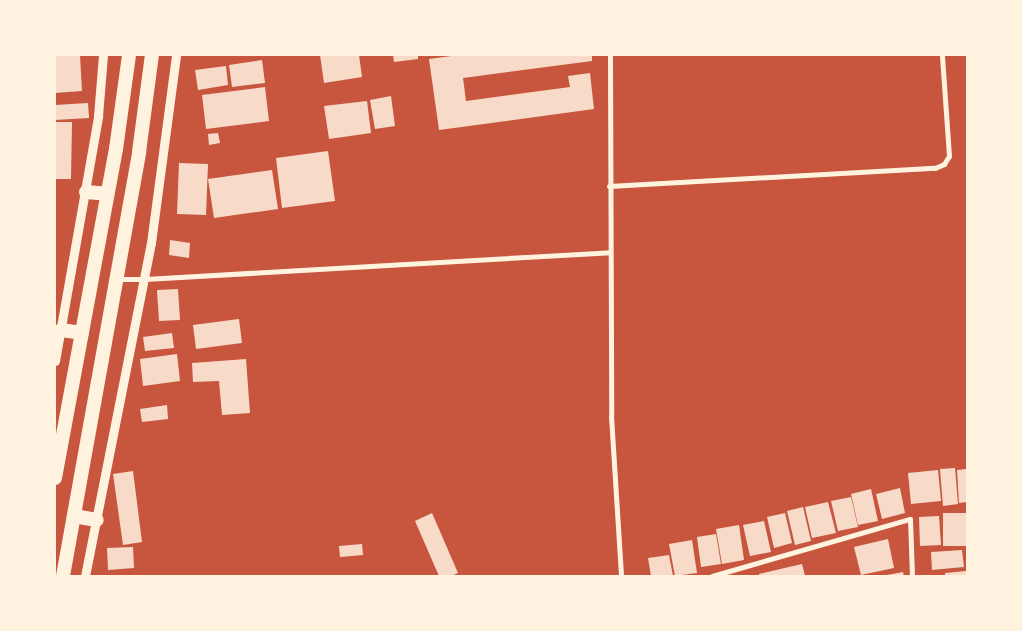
<!DOCTYPE html>
<style>
body{margin:0}
#map{position:relative;width:1022px;height:631px;overflow:hidden;background:#c8553d;font-family:"Source Serif 4",serif}
div>[style]{position:absolute}
.building>*{inset:0;background:#f7dbc8}
.minor>*{height:5px;margin:-2.5px;padding:0 2.5px;transform-origin:2.5px;border-radius:2.5px;background:#fff3e0}
.tertiary>*{height:9px;margin:-4.5px;padding:0 4.5px;transform-origin:4.5px;border-radius:4.5px;background:#fff3e0}
.trunk>*{height:14px;margin:-7px;padding:0 7px;transform-origin:7px;border-radius:7px;background:#fff3e0}
span{translate:-50% -50%;white-space:nowrap;text-align:center;line-height:1.15;-webkit-text-stroke:4.5px #fff3e0;paint-order:stroke}
.frame{position:absolute;inset:0;border:56px solid #fff3e0;pointer-events:none}
</style>
<div id="map">
<div class="building">
<i style="clip-path:polygon(55px 55px,80px 55px,82px 91px,55px 93px)"></i>
<i style="clip-path:polygon(320px 55px,359px 55px,362px 77px,324px 83px)"></i>
<i style="clip-path:polygon(393px 55px,418px 55px,418px 59px,394px 62px)"></i>
<i style="clip-path:polygon(459px 55px,592px 55px,592px 61px,463px 78px,466px 101px,570px 87px,568px 76px,590px 73px,594px 109px,439px 130px,429px 59px)"></i>
<i style="clip-path:polygon(262px 60px,265px 83px,232px 87px,229px 65px)"></i>
<i style="clip-path:polygon(226px 66px,228px 85px,198px 90px,195px 70px)"></i>
<i style="clip-path:polygon(265px 87px,269px 121px,206px 129px,202px 95px)"></i>
<i style="clip-path:polygon(391px 96px,395px 126px,375px 129px,370px 100px)"></i>
<i style="clip-path:polygon(367px 101px,371px 133px,329px 139px,324px 106px)"></i>
<i style="clip-path:polygon(88px 103px,89px 118px,55px 120px,55px 105px)"></i>
<i style="clip-path:polygon(55px 122px,72px 122px,71px 179px,55px 179px)"></i>
<i style="clip-path:polygon(218px 133px,220px 143px,209px 145px,208px 134px)"></i>
<i style="clip-path:polygon(328px 151px,335px 201px,282px 208px,276px 158px)"></i>
<i style="clip-path:polygon(179px 163px,208px 164px,206px 215px,177px 214px)"></i>
<i style="clip-path:polygon(272px 170px,278px 209px,214px 218px,208px 179px)"></i>
<i style="clip-path:polygon(170px 240px,190px 243px,189px 258px,169px 255px)"></i>
<i style="clip-path:polygon(178px 289px,180px 320px,159px 321px,157px 290px)"></i>
<i style="clip-path:polygon(239px 319px,242px 343px,196px 349px,193px 325px)"></i>
<i style="clip-path:polygon(172px 333px,174px 348px,145px 351px,143px 337px)"></i>
<i style="clip-path:polygon(177px 354px,180px 381px,143px 386px,140px 359px)"></i>
<i style="clip-path:polygon(246px 359px,250px 413px,222px 415px,219px 381px,193px 382px,192px 363px)"></i>
<i style="clip-path:polygon(167px 405px,168px 419px,142px 422px,140px 409px)"></i>
<i style="clip-path:polygon(955px 468px,958px 504px,943px 506px,940px 469px)"></i>
<i style="clip-path:polygon(967px 469px,967px 502px,959px 503px,957px 470px)"></i>
<i style="clip-path:polygon(938px 470px,941px 501px,911px 504px,908px 473px)"></i>
<i style="clip-path:polygon(133px 471px,142px 542px,123px 545px,113px 474px)"></i>
<i style="clip-path:polygon(900px 488px,905px 513px,882px 519px,876px 494px)"></i>
<i style="clip-path:polygon(871px 489px,878px 521px,858px 525px,851px 494px)"></i>
<i style="clip-path:polygon(851px 497px,858px 527px,838px 531px,831px 501px)"></i>
<i style="clip-path:polygon(828px 502px,836px 533px,812px 538px,805px 507px)"></i>
<i style="clip-path:polygon(803px 507px,811px 541px,795px 545px,787px 511px)"></i>
<i style="clip-path:polygon(432px 513px,458px 573px,451px 576px,439px 576px,415px 521px)"></i>
<i style="clip-path:polygon(785px 513px,792px 543px,774px 548px,767px 517px)"></i>
<i style="clip-path:polygon(943px 513px,967px 513px,967px 546px,943px 546px)"></i>
<i style="clip-path:polygon(939px 516px,941px 545px,920px 546px,919px 517px)"></i>
<i style="clip-path:polygon(764px 521px,771px 552px,750px 556px,743px 525px)"></i>
<i style="clip-path:polygon(739px 525px,744px 560px,722px 564px,716px 529px)"></i>
<i style="clip-path:polygon(716px 534px,721px 564px,701px 567px,697px 537px)"></i>
<i style="clip-path:polygon(888px 539px,894px 568px,861px 575px,854px 547px)"></i>
<i style="clip-path:polygon(692px 540px,697px 573px,675px 576px,669px 544px)"></i>
<i style="clip-path:polygon(362px 544px,363px 555px,340px 557px,339px 546px)"></i>
<i style="clip-path:polygon(133px 547px,134px 568px,108px 570px,107px 548px)"></i>
<i style="clip-path:polygon(962px 550px,964px 567px,932px 570px,931px 552px)"></i>
<i style="clip-path:polygon(669px 555px,673px 576px,651px 576px,648px 558px)"></i>
<i style="clip-path:polygon(802px 564px,805px 576px,759px 576px,759px 574px)"></i>
<i style="clip-path:polygon(966px 571px,967px 576px,945px 576px,945px 573px)"></i>
<i style="clip-path:polygon(903px 572px,904px 576px,887px 576px,887px 575px)"></i>
</div>
<div class="minor">
<i style="left:610px;top:55px;width:361px;rotate:89.8deg"></i>
<i style="left:611px;top:416px;width:160px;rotate:86.4deg"></i>
<i style="left:609px;top:186px;width:326px;rotate:-3.2deg"></i>
<i style="left:935px;top:168px;width:10px;rotate:-24deg"></i>
<i style="left:944px;top:164px;width:9px;rotate:-58deg"></i>
<i style="left:949px;top:156px;width:101px;rotate:-94deg"></i>
<i style="left:118px;top:279px;width:27px"></i>
<i style="left:145px;top:279px;width:466px;rotate:-3.3deg"></i>
<i style="left:712px;top:576px;width:206px;rotate:-16.1deg"></i>
<i style="left:910px;top:519px;width:57px;rotate:88deg"></i>
</div>
<div class="tertiary">
<i style="left:55px;top:361px;width:249px;rotate:-80deg"></i>
<i style="left:98px;top:116px;width:61px;rotate:-85.3deg"></i>
<i style="left:85px;top:576px;width:339px;rotate:-78.8deg"></i>
<i style="left:151px;top:243px;width:190px;rotate:-82.4deg"></i>
</div>
<div class="trunk">
<i style="left:86px;top:192px;width:21px;rotate:5deg"></i>
<i style="left:61px;top:330px;width:21px;rotate:8deg"></i>
<i style="left:55px;top:478px;width:335px;rotate:-79.5deg"></i>
<i style="left:116px;top:149px;width:95px;rotate:-82.1deg"></i>
<i style="left:74px;top:516px;width:23px;rotate:10deg"></i>
<i style="left:63px;top:576px;width:431px;rotate:-79.8deg"></i>
<i style="left:139px;top:152px;width:98px;rotate:-82.4deg"></i>
</div>
<div class="frame"></div>
</div>
